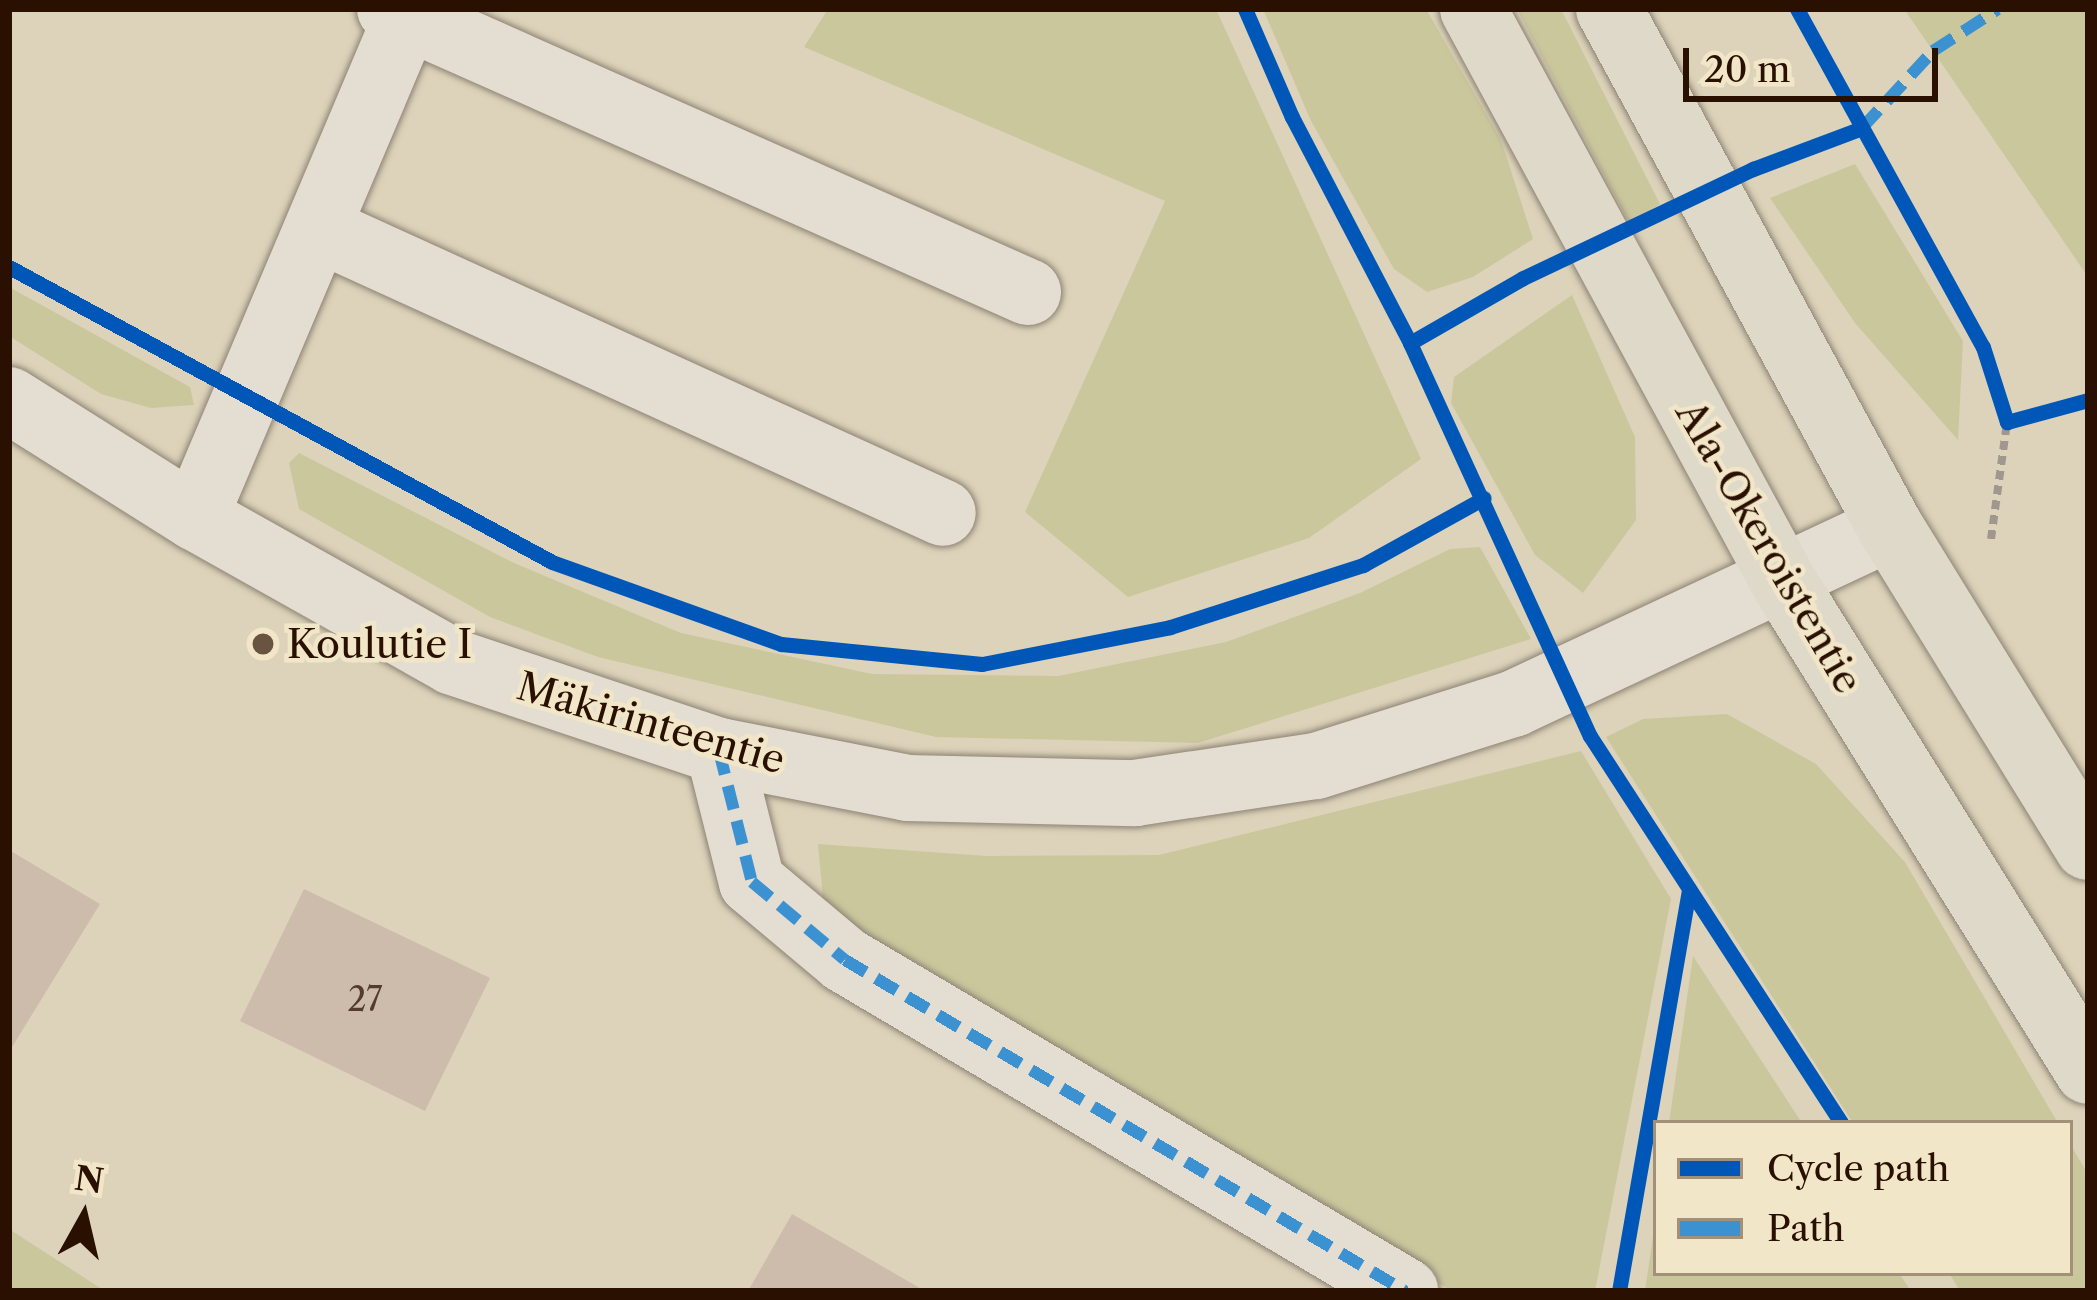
<!DOCTYPE html>
<meta charset="utf-8">
<style>
body{margin:0}
#map{position:relative;width:2097px;height:1300px;overflow:hidden;background:#ddd3ba;font-family:"Libre Caslon Text",serif}
div>[style]{position:absolute}
.green>*{inset:0;background:#cbc79d}
.building>*{inset:0;background:#cdbcab}
.path>*{height:8px;margin-top:-4px;transform-origin:0;background:repeating-linear-gradient(90deg,#a0988e 0 9px,transparent 0 15px)}
.roads{filter:drop-shadow(0 0 3px #8d8374) drop-shadow(0 0 3px #8d8374)}
.minor>*{height:66px;margin:-33px;padding:0 33px;transform-origin:33px;border-radius:33px;background:#e4ded2}
.major>*{height:66px;margin:-33px;padding:0 33px;transform-origin:33px;border-radius:33px;background:#dfd9ca}
.quiet>*{height:12px;margin-top:-6px;transform-origin:0;background:repeating-linear-gradient(90deg,#3c92d0 0 24px,transparent 0 36px)}
.cycleway>*{height:15px;margin:-7.5px;padding:0 7.5px;transform-origin:7.5px;border-radius:7.5px;background:#0057b8}
.dots>*{width:33px;height:33px;translate:-50% -50%;box-sizing:border-box;border:6px solid #f2e6c9;border-radius:50%}
span{translate:-50% -50%;white-space:nowrap;text-align:center;line-height:1.15;-webkit-text-stroke:9px #f2e6c9;paint-order:stroke}
.number-label{font-size:33px;color:#533c2c}
.number-label span{-webkit-text-stroke-width:0}
.street-label{font-size:39px;color:#291000}
.poi-label{font-size:39px;color:#291000}
.left{translate:0 -50%;text-align:left}
.frame{position:absolute;inset:0;border:12px solid #291000;pointer-events:none}
.legend{position:absolute;left:1653px;top:1120px;width:420px;height:156px;box-sizing:border-box;background:#f2e6c9;border:3px solid #a29079;margin:0;padding:15px 21px;list-style:none;font-size:36px;color:#291000}
.legend li{display:flex;align-items:center;gap:24px;height:60px}
.legend b{width:60px;border:3px solid #a29079}
.north{position:absolute;left:24px;top:1156px;width:120px;height:120px;-webkit-text-stroke:9px #f2e6c9;paint-order:stroke;rotate:8deg;font-size:33px;font-weight:700;line-height:48px;text-align:center;color:#291000}
.north::after{content:'';display:block;margin:auto;width:42px;height:54px;background:#291000;clip-path:polygon(50% 0,100% 100%,50% 72%,0 100%)}
.scale{position:absolute;left:1683px;top:48px;width:255px;height:54px;box-sizing:border-box;border:6px solid #291000;border-top:0;padding-left:15px;font-size:36px;line-height:42px;white-space:nowrap;color:#291000;-webkit-text-stroke:9px #f2e6c9;paint-order:stroke}
</style>
<div id="map">
<div class="green">
<i style="clip-path:polygon(828px 9px,1216px 9px,1421px 459px,1309px 538px,1128px 597px,1025px 512px,1165px 201px,804px 47px)"></i>
<i style="clip-path:polygon(1263px 9px,1426px 9px,1501px 140px,1533px 239px,1473px 277px,1427px 292px,1394px 269px,1311px 121px)"></i>
<i style="clip-path:polygon(1517px 9px,1561px 9px,1660px 204px,1630px 224px)"></i>
<i style="clip-path:polygon(1904px 9px,2088px 9px,2088px 277px,1933px 51px)"></i>
<i style="clip-path:polygon(1855px 164px,1963px 341px,1958px 440px,1855px 323px,1770px 198px)"></i>
<i style="clip-path:polygon(9px 287px,190px 387px,194px 405px,151px 408px,101px 394px,44px 358px,9px 336px)"></i>
<i style="clip-path:polygon(1572px 295px,1635px 437px,1636px 520px,1583px 593px,1535px 555px,1451px 403px,1454px 377px)"></i>
<i style="clip-path:polygon(299px 453px,514px 563px,681px 633px,872px 674px,1058px 676px,1226px 642px,1360px 593px,1450px 549px,1480px 547px,1531px 639px,1198px 743px,936px 737px,598px 657px,490px 617px,299px 509px,289px 463px)"></i>
<i style="clip-path:polygon(1727px 714px,1816px 764px,1905px 862px,2058px 1123px,1853px 1123px,1606px 737px,1643px 719px)"></i>
<i style="clip-path:polygon(1581px 751px,1671px 899px,1595px 1291px,1452px 1291px,860px 943px,823px 898px,818px 844px,987px 856px,1159px 855px)"></i>
<i style="clip-path:polygon(1693px 956px,1802px 1123px,1669px 1123px)"></i>
<i style="clip-path:polygon(2070px 1144px,2088px 1174px,2088px 1291px,1960px 1291px,1949px 1273px,2070px 1273px)"></i>
<i style="clip-path:polygon(1656px 1215px,1656px 1273px,1899px 1273px,1911px 1291px,1645px 1291px)"></i>
<i style="clip-path:polygon(9px 1229px,105px 1291px,9px 1291px)"></i>
</div>
<div class="building">
<i style="clip-path:polygon(9px 850px,100px 904px,9px 1052px)"></i>
<i style="clip-path:polygon(304px 889px,490px 978px,425px 1111px,240px 1021px)"></i>
<i style="clip-path:polygon(792px 1214px,925px 1291px,748px 1291px)"></i>
</div>
<div class="path">
<i style="left:1991px;top:539px;width:118px;rotate:-82.2deg"></i>
</div>
<div class="roads">
<div class="minor">
<i style="left:390px;top:9px;width:698px;rotate:23.92deg"></i>
<i style="left:321px;top:230px;width:683px;rotate:24.46deg"></i>
<i style="left:9px;top:400px;width:220px;rotate:32.2deg"></i>
<i style="left:195px;top:517px;width:296px;rotate:29.3deg"></i>
<i style="left:453px;top:662px;width:280px;rotate:18.5deg"></i>
<i style="left:719px;top:751px;width:192px;rotate:11.1deg"></i>
<i style="left:907px;top:788px;width:228px;rotate:1.3deg"></i>
<i style="left:1135px;top:793px;width:183px;rotate:-8.5deg"></i>
<i style="left:1316px;top:766px;width:207px;rotate:-17.5deg"></i>
<i style="left:1513px;top:704px;width:416px;rotate:-25.1deg"></i>
<i style="left:195px;top:517px;width:552px;rotate:-67.06deg"></i>
<i style="left:719px;top:751px;width:135px;rotate:75.9deg"></i>
<i style="left:752px;top:882px;width:121px;rotate:40deg"></i>
<i style="left:845px;top:960px;width:651px;rotate:30.59deg"></i>
</div>
<div class="major">
<i style="left:1473px;top:9px;width:651px;rotate:61.54deg"></i>
<i style="left:1783px;top:581px;width:577px;rotate:58.1deg"></i>
<i style="left:1609px;top:9px;width:589px;rotate:61.52deg"></i>
<i style="left:1890px;top:527px;width:376px;rotate:58.3deg"></i>
</div>
</div>
<div class="quiet">
<i style="left:1862px;top:128px;width:105px;rotate:-47.3deg"></i>
<i style="left:1933px;top:51px;width:77px;rotate:-32.9deg"></i>
<i style="left:719px;top:751px;width:135px;rotate:75.9deg"></i>
<i style="left:752px;top:882px;width:121px;rotate:40deg"></i>
<i style="left:845px;top:960px;width:651px;rotate:30.59deg"></i>
</div>
<div class="cycleway">
<i style="left:1245px;top:9px;width:118px;rotate:66.5deg"></i>
<i style="left:1292px;top:117px;width:255px;rotate:62.4deg"></i>
<i style="left:1410px;top:343px;width:432px;rotate:65.4deg"></i>
<i style="left:1590px;top:736px;width:461px;rotate:57deg"></i>
<i style="left:1797px;top:9px;width:386px;rotate:61.2deg"></i>
<i style="left:1983px;top:347px;width:79px;rotate:72.3deg"></i>
<i style="left:2007px;top:422px;width:84px;rotate:-15.2deg"></i>
<i style="left:9px;top:267px;width:618px;rotate:28.51deg"></i>
<i style="left:552px;top:562px;width:243px;rotate:19.7deg"></i>
<i style="left:781px;top:644px;width:202px;rotate:5.7deg"></i>
<i style="left:982px;top:664px;width:192px;rotate:-11.1deg"></i>
<i style="left:1170px;top:627px;width:203px;rotate:-17.8deg"></i>
<i style="left:1363px;top:565px;width:138px;rotate:-29deg"></i>
<i style="left:1410px;top:343px;width:130px;rotate:-29.9deg"></i>
<i style="left:1523px;top:278px;width:255px;rotate:-25.4deg"></i>
<i style="left:1753px;top:169px;width:116px;rotate:-20.6deg"></i>
<i style="left:1619px;top:1291px;width:408px;rotate:-80.1deg"></i>
</div>
<div class="dots">
<i style="left:263px;top:644px;background:#685441"></i>
</div>
<div class="number-label">
<span style="left:365px;top:1000px">27</span>
</div>
<div class="street-label">
<span style="left:1769px;top:547px;rotate:60deg">Ala-Okeroistentie</span>
<span style="left:651px;top:723px;rotate:16deg">Mäkirinteentie</span>
</div>
<div class="poi-label">
<span class="left" style="left:287px;top:644px">Koulutie I</span>
</div>
<div class="frame"></div>
<ul class="legend">
<li><b style="height:15px;background:#0057b8"></b>Cycle path</li>
<li><b style="height:15px;background:#3c92d0"></b>Path</li>
</ul>
<div class="north">N</div>
<div class="scale">20 m</div>
</div>
